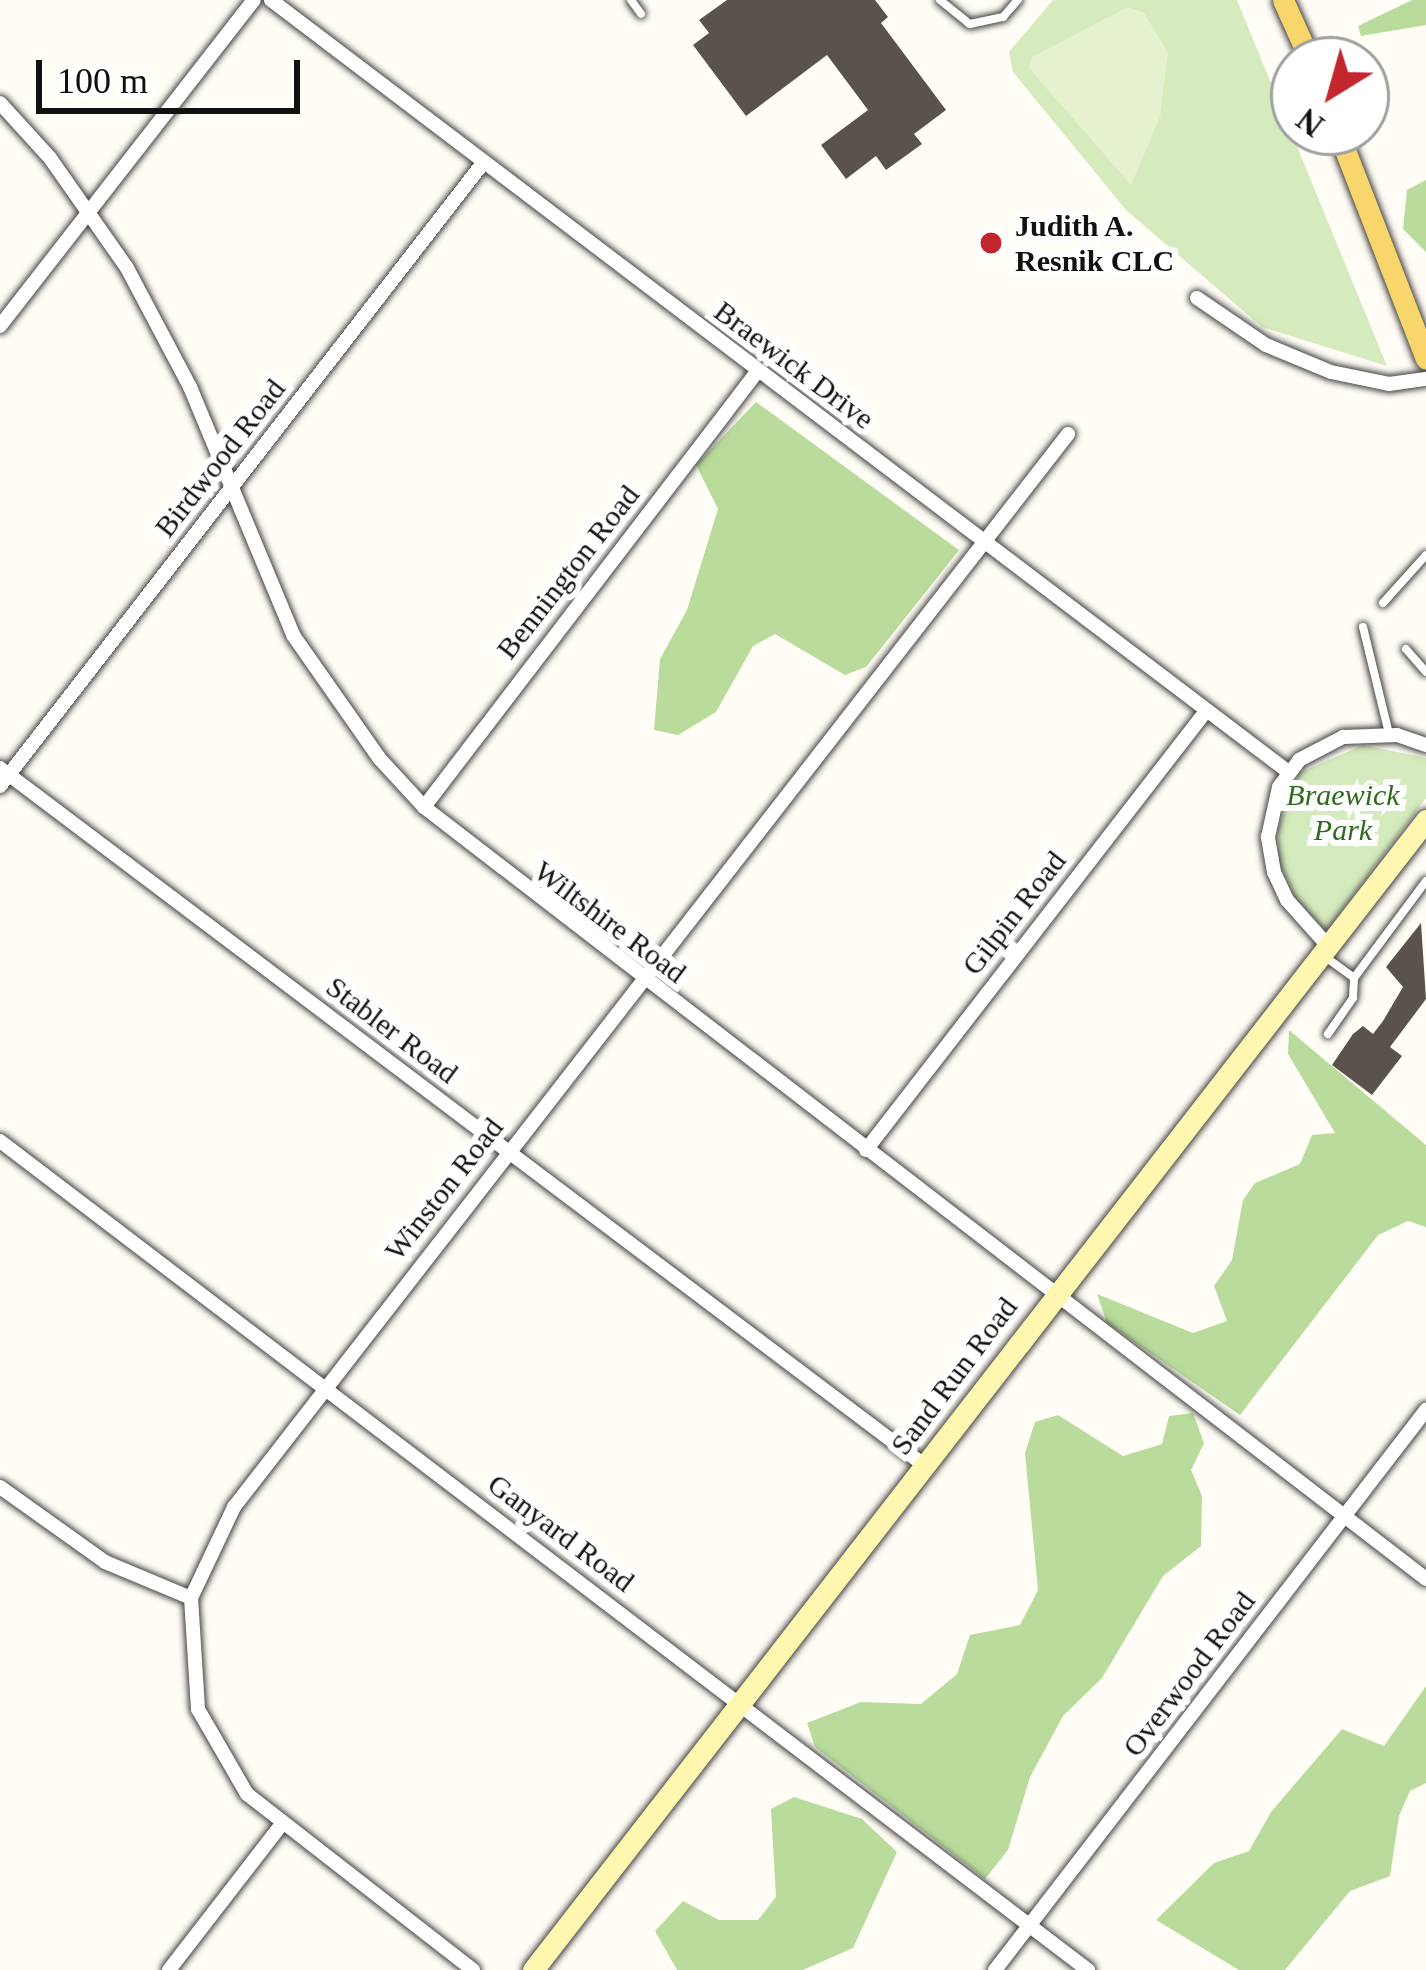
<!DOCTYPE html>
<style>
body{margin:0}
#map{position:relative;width:1426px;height:1970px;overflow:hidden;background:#fffdf5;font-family:Georgia,serif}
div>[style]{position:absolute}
.green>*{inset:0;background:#d5ebbd}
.forest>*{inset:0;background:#b9dc9c}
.pitch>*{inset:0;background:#e6f2cf}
.building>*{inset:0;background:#5a524d}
.roads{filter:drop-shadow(0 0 3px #444) drop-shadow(0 0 3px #444)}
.lane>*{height:8px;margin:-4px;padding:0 4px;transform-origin:4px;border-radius:4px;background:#fff}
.street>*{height:14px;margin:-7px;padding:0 7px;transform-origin:7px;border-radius:7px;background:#fff}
.secondary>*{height:21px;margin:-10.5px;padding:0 10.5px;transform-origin:10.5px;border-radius:10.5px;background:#fff6b0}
.primary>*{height:21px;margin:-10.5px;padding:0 10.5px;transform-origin:10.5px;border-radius:10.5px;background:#f9d66b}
.dots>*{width:33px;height:33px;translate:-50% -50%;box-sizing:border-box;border:6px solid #fff;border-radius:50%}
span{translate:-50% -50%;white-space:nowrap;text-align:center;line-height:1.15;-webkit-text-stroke:12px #fff;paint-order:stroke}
.poi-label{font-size:30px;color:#111;font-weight:700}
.left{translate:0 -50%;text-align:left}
.street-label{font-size:30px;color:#111}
.park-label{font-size:30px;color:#2f6b1f;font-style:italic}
.north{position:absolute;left:1270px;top:36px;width:120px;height:120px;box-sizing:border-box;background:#fff;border:3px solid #a0a0a0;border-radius:50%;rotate:217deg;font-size:33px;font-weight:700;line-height:48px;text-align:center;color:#111}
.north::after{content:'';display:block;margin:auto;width:42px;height:54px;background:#c4262e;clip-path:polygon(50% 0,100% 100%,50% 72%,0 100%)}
.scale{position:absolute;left:36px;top:60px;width:264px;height:54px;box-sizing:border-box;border:6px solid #111;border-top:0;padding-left:15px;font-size:36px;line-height:42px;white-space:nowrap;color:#111;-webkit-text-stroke:9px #fff;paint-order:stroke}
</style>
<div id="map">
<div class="green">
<i style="clip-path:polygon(1053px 0,1237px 0,1387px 366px,1262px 327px,1126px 210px,1013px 72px,1009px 52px)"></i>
<i style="clip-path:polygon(1363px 745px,1426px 758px,1426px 798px,1326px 931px,1296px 899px,1279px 862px,1278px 829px,1299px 773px)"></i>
</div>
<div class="forest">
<i style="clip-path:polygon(1412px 0,1426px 0,1426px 25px,1361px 36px,1358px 26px)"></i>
<i style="clip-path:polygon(1426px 180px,1426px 252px,1403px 229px,1407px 190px)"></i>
<i style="clip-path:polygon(756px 402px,959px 550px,866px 667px,845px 675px,775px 634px,753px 646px,716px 712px,678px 735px,654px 730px,660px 659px,687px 610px,718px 509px,696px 465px)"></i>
<i style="clip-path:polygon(1289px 1030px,1426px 1145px,1426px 1227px,1408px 1221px,1378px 1235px,1240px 1415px,1107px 1323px,1097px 1294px,1193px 1333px,1227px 1321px,1214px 1286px,1232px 1260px,1243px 1200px,1255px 1183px,1300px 1164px,1312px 1135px,1335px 1133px,1288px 1054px)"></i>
<i style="clip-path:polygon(1193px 1413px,1204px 1443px,1191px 1470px,1202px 1496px,1201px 1546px,1163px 1576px,1102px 1678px,1063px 1716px,1030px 1777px,1008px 1850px,985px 1879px,815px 1747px,807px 1723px,861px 1702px,921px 1704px,957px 1674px,970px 1635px,1020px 1625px,1038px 1590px,1025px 1453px,1035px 1422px,1058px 1415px,1123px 1456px,1162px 1444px,1169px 1416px)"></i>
<i style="clip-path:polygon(1426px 1686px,1426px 1783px,1410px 1791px,1399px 1816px,1390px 1876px,1350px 1891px,1285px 1970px,1239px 1970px,1156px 1920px,1214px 1863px,1249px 1851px,1271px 1812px,1342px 1729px,1384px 1746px)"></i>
<i style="clip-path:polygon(794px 1797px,862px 1819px,897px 1852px,853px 1948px,803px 1970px,677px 1970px,655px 1931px,683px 1901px,719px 1920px,758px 1920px,776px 1897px,771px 1809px)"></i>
</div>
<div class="pitch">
<i style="clip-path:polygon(1128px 7px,1144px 13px,1168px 53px,1160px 117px,1131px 185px,1029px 68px,1032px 57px)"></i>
</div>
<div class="building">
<i style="clip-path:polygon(727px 0,875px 0,888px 17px,881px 23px,946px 110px,914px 134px,922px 144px,886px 170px,876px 156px,846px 179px,821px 145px,868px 110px,827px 55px,746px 116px,693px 45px,709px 33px,699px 20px)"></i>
<i style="clip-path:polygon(1421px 923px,1426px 999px,1390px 1047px,1402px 1056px,1372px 1095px,1332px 1065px,1353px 1034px,1363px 1026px,1373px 1034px,1383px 1021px,1403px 987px,1386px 967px)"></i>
</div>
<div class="roads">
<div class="lane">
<i style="left:631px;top:0;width:17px;rotate:54deg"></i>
<i style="left:940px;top:0;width:38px;rotate:39deg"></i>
<i style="left:970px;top:24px;width:34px;rotate:-12deg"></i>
<i style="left:1003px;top:17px;width:23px;rotate:-49deg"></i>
<i style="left:1383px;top:603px;width:64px;rotate:-48.1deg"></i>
<i style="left:1363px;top:627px;width:110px;rotate:76.3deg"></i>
<i style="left:1406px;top:649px;width:30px;rotate:49deg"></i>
<i style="left:1324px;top:956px;width:37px;rotate:36deg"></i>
<i style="left:1354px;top:978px;width:20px;rotate:93deg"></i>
<i style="left:1353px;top:998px;width:44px;rotate:124.8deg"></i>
<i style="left:1354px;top:978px;width:121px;rotate:-53.4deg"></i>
</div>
<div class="street">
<i style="left:271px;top:0;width:1275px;rotate:37.19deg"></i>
<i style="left:0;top:103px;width:74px;rotate:47.7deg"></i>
<i style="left:50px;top:158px;width:134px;rotate:55deg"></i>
<i style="left:127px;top:268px;width:135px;rotate:62.1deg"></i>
<i style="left:190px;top:387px;width:269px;rotate:67.4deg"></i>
<i style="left:293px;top:635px;width:150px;rotate:55deg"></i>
<i style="left:379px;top:758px;width:67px;rotate:47.4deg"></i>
<i style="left:424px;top:807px;width:1265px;rotate:37.61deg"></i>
<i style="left:1197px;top:298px;width:83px;rotate:34.3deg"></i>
<i style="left:1266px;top:345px;width:70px;rotate:22.6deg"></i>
<i style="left:1331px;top:372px;width:59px;rotate:11.7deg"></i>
<i style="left:1389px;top:384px;width:37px;rotate:-8deg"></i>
<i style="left:0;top:326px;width:413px;rotate:-52.1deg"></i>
<i style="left:0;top:768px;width:1157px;rotate:37.03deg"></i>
<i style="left:0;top:786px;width:788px;rotate:-52.21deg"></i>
<i style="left:424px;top:807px;width:548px;rotate:-52.57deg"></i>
<i style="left:1329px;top:947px;width:63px;rotate:-131.8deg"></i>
<i style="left:1287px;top:900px;width:31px;rotate:-115deg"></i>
<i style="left:1274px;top:872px;width:36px;rotate:-100deg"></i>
<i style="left:1268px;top:837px;width:51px;rotate:-77.6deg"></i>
<i style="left:1279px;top:787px;width:34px;rotate:-53deg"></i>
<i style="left:1299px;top:760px;width:50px;rotate:-27.6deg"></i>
<i style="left:1343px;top:737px;width:54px;rotate:-2.1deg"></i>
<i style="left:1397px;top:735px;width:31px;rotate:19deg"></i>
<i style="left:0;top:1141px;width:1368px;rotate:37.31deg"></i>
<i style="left:866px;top:1150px;width:555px;rotate:-52.24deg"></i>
<i style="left:0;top:1487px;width:129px;rotate:35.5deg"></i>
<i style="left:105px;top:1562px;width:93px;rotate:22.7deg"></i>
<i style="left:169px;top:1970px;width:183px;rotate:-52.3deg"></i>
<i style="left:473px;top:1970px;width:286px;rotate:-142.1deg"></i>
<i style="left:247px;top:1794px;width:98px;rotate:-120deg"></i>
<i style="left:198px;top:1709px;width:111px;rotate:-93.6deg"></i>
<i style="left:191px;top:1598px;width:101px;rotate:-64.7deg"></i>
<i style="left:234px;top:1507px;width:1359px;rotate:-52.14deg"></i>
<i style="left:995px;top:1970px;width:707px;rotate:-52.42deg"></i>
</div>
<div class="secondary">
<i style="left:533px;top:1970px;width:1456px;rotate:-52.17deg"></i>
</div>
<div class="primary">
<i style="left:1283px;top:0;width:66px;rotate:65.8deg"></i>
<i style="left:1338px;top:132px;width:243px;rotate:68.8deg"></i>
</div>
</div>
<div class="dots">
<i style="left:991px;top:243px;background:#c4262e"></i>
</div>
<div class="poi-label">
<span class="left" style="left:1015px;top:243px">Judith A.<br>Resnik CLC</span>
</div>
<div class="street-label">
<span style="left:794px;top:365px;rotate:37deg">Braewick Drive</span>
<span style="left:220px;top:458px;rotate:-52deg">Birdwood Road</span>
<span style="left:568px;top:572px;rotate:-52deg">Bennington Road</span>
<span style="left:1014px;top:913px;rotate:-52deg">Gilpin Road</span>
<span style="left:610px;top:922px;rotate:37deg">Wiltshire Road</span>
<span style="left:392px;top:1030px;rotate:37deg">Stabler Road</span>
<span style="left:444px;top:1189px;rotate:-52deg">Winston Road</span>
<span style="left:954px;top:1376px;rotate:-53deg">Sand Run Road</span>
<span style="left:561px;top:1533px;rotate:37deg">Ganyard Road</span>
<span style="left:1189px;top:1674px;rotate:-53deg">Overwood Road</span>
</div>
<div class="park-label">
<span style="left:1343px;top:812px">Braewick<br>Park</span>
</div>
<div class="north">N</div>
<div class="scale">100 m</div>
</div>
